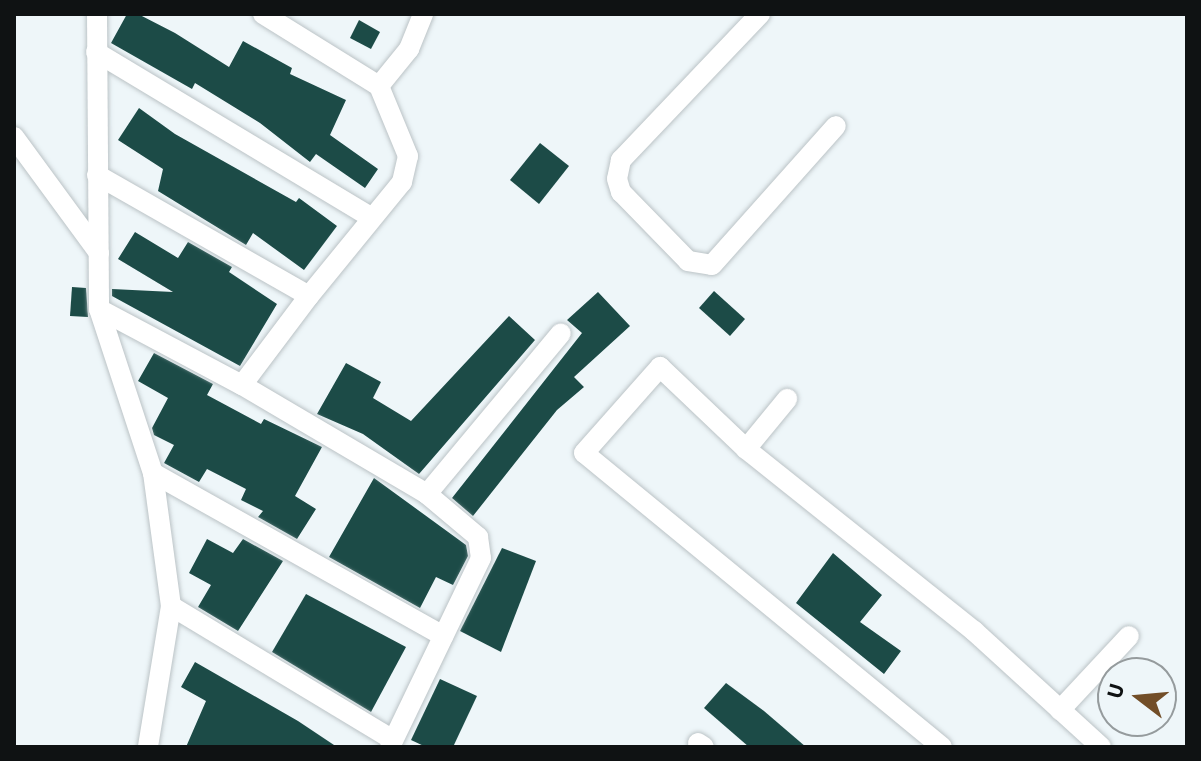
<!DOCTYPE html>
<style>
body{margin:0}
#map{position:relative;width:1201px;height:761px;overflow:hidden;background:#eef6f9;font-family:"Source Sans 3",sans-serif}
div>[style]{position:absolute}
.building>*{inset:0;background:#1c4b47}
.roads{filter:drop-shadow(0 0 2px #bbc3c6) drop-shadow(0 0 2px #bbc3c6)}
.minor>*{height:20px;margin:-10px;padding:0 10px;transform-origin:10px;border-radius:10px;background:#fff}
span{translate:-50% -50%;white-space:nowrap;text-align:center;line-height:1.15;-webkit-text-stroke:8px #eef6f9;paint-order:stroke}
.frame{position:absolute;inset:0;border:16px solid #0f1213;pointer-events:none}
.north{position:absolute;left:1097px;top:657px;width:80px;height:80px;box-sizing:border-box;background:#eef6f9;border:2px solid #959b9d;border-radius:50%;rotate:286deg;font-size:22px;font-weight:700;line-height:32px;text-align:center;color:#0f1213}
.north::after{content:'';display:block;margin:auto;width:28px;height:36px;background:#724e28;clip-path:polygon(50% 0,100% 100%,50% 72%,0 100%)}
</style>
<div id="map">
<div class="building">
<i style="clip-path:polygon(127px 14px,138px 14px,175px 33px,229px 67px,243px 41px,292px 68px,290px 74px,346px 100px,330px 135px,378px 169px,365px 188px,316px 154px,310px 162px,260px 123px,195px 83px,192px 89px,111px 43px)"></i>
<i style="clip-path:polygon(359px 20px,380px 32px,371px 49px,350px 38px)"></i>
<i style="clip-path:polygon(139px 108px,175px 134px,296px 202px,299px 198px,337px 226px,304px 270px,253px 233px,246px 245px,158px 191px,163px 169px,118px 140px)"></i>
<i style="clip-path:polygon(540px 143px,569px 166px,539px 204px,510px 180px)"></i>
<i style="clip-path:polygon(135px 232px,178px 258px,188px 242px,232px 267px,229px 272px,277px 304px,240px 366px,112px 296px,112px 289px,173px 292px,118px 259px)"></i>
<i style="clip-path:polygon(72px 287px,86px 288px,88px 317px,70px 316px)"></i>
<i style="clip-path:polygon(714px 291px,745px 319px,730px 336px,699px 308px)"></i>
<i style="clip-path:polygon(598px 292px,630px 326px,574px 377px,584px 387px,557px 410px,473px 516px,452px 498px,582px 333px,567px 320px)"></i>
<i style="clip-path:polygon(509px 316px,535px 340px,419px 474px,363px 434px,317px 414px,346px 363px,381px 382px,373px 398px,411px 421px)"></i>
<i style="clip-path:polygon(154px 353px,213px 384px,207px 395px,261px 424px,264px 419px,322px 447px,295px 496px,316px 509px,297px 539px,258px 517px,263px 511px,241px 500px,246px 489px,207px 469px,199px 482px,164px 463px,174px 445px,154px 435px,152px 428px,168px 398px,138px 381px)"></i>
<i style="clip-path:polygon(374px 478px,466px 545px,468px 556px,453px 585px,436px 577px,420px 608px,329px 557px)"></i>
<i style="clip-path:polygon(207px 539px,233px 553px,243px 539px,283px 561px,238px 631px,198px 607px,211px 585px,189px 573px)"></i>
<i style="clip-path:polygon(502px 548px,536px 561px,501px 652px,460px 631px)"></i>
<i style="clip-path:polygon(833px 553px,882px 595px,860px 622px,901px 651px,884px 674px,796px 603px)"></i>
<i style="clip-path:polygon(306px 594px,406px 647px,371px 712px,272px 652px)"></i>
<i style="clip-path:polygon(195px 662px,298px 721px,337px 747px,186px 747px,206px 701px,181px 687px)"></i>
<i style="clip-path:polygon(440px 679px,477px 696px,453px 747px,426px 747px,411px 740px)"></i>
<i style="clip-path:polygon(726px 683px,764px 711px,806px 747px,749px 747px,704px 708px)"></i>
</div>
<div class="roads">
<div class="minor">
<i style="left:97px;top:14px;width:295px;rotate:89.6deg"></i>
<i style="left:99px;top:309px;width:173px;rotate:71.8deg"></i>
<i style="left:153px;top:473px;width:134px;rotate:82.3deg"></i>
<i style="left:171px;top:606px;width:143px;rotate:99.3deg"></i>
<i style="left:263px;top:14px;width:137px;rotate:31.8deg"></i>
<i style="left:379px;top:86px;width:76px;rotate:67.5deg"></i>
<i style="left:408px;top:156px;width:27px;rotate:103deg"></i>
<i style="left:402px;top:182px;width:147px;rotate:129.2deg"></i>
<i style="left:760px;top:14px;width:202px;rotate:133.6deg"></i>
<i style="left:621px;top:160px;width:19px;rotate:102deg"></i>
<i style="left:617px;top:179px;width:14px;rotate:73deg"></i>
<i style="left:621px;top:192px;width:96px;rotate:45.8deg"></i>
<i style="left:688px;top:261px;width:24px;rotate:9deg"></i>
<i style="left:712px;top:265px;width:186px;rotate:-48.3deg"></i>
<i style="left:96px;top:52px;width:321px;rotate:31deg"></i>
<i style="left:379px;top:86px;width:48px;rotate:-51deg"></i>
<i style="left:409px;top:49px;width:38px;rotate:-68deg"></i>
<i style="left:14px;top:137px;width:144px;rotate:53.8deg"></i>
<i style="left:97px;top:175px;width:244px;rotate:29.7deg"></i>
<i style="left:309px;top:296px;width:111px;rotate:127deg"></i>
<i style="left:99px;top:309px;width:162px;rotate:28deg"></i>
<i style="left:242px;top:385px;width:215px;rotate:30.5deg"></i>
<i style="left:427px;top:494px;width:67px;rotate:40.1deg"></i>
<i style="left:478px;top:537px;width:21px;rotate:82deg"></i>
<i style="left:481px;top:558px;width:210px;rotate:115.7deg"></i>
<i style="left:746px;top:449px;width:65px;rotate:-50.6deg"></i>
<i style="left:153px;top:473px;width:333px;rotate:29.3deg"></i>
<i style="left:427px;top:494px;width:209px;rotate:-50.2deg"></i>
<i style="left:171px;top:606px;width:259px;rotate:31.1deg"></i>
<i style="left:1060px;top:710px;width:101px;rotate:-47deg"></i>
<i style="left:698px;top:743px;width:7px;rotate:34deg"></i>
<i style="left:942px;top:747px;width:463px;rotate:-140.6deg"></i>
<i style="left:584px;top:453px;width:115px;rotate:-48.5deg"></i>
<i style="left:660px;top:367px;width:119px;rotate:43.6deg"></i>
<i style="left:746px;top:449px;width:292px;rotate:38.6deg"></i>
<i style="left:974px;top:631px;width:172px;rotate:42.4deg"></i>
</div>
</div>
<div class="frame"></div>
<div class="north">U</div>
</div>
